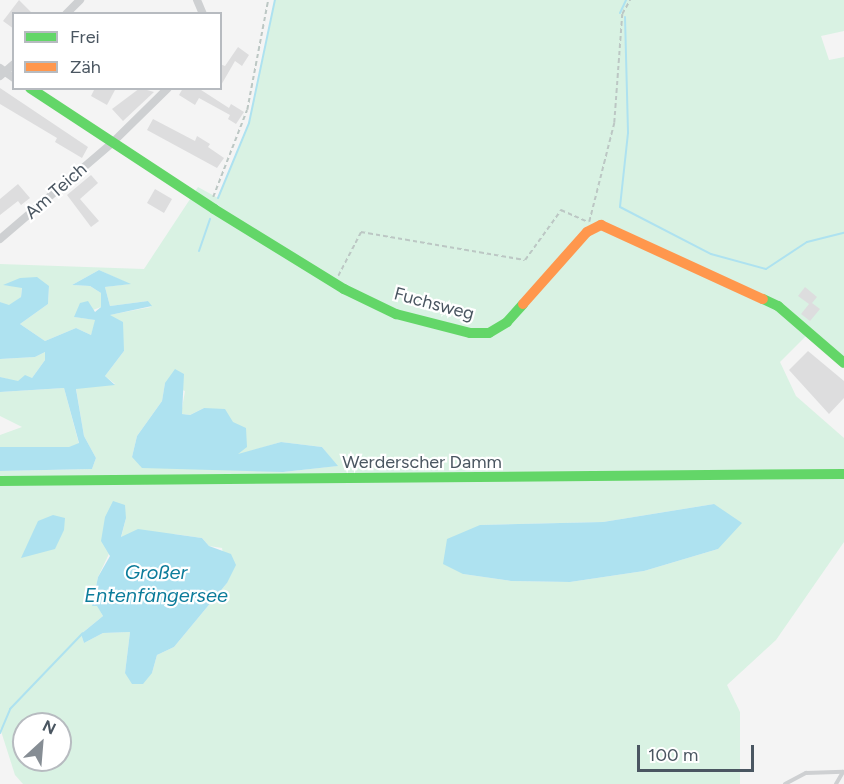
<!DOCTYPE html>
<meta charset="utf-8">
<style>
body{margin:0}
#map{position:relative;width:844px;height:784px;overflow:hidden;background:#f4f4f4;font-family:Figtree,sans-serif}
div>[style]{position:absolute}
.green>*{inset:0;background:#d9f2e3}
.water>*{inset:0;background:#aee2f0}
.stream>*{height:2px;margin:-1px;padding:0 1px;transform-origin:1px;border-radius:1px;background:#aee2f0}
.building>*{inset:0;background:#ddddde}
.path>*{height:1.5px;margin-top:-0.75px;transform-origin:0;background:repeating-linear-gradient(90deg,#bcc7c4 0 4.5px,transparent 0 7.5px)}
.lane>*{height:4px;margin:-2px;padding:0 2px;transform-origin:2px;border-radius:2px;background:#ced0d2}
.street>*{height:8px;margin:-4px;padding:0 4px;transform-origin:4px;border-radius:4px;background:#ced0d2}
.fast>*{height:10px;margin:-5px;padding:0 5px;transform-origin:5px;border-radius:5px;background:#63d668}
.slow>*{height:10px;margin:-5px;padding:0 5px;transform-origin:5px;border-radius:5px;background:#ff974d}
span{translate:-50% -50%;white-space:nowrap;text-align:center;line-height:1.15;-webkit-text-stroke:4.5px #fff;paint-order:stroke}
.street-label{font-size:18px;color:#4a5661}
.water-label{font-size:20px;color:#0c7c9b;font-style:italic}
.legend{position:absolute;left:12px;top:12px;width:210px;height:78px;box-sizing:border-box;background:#fff;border:2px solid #b7bbc0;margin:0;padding:8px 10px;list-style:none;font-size:18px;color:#4a5661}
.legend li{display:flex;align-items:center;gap:12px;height:30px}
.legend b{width:30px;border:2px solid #b7bbc0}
.north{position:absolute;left:12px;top:712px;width:60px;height:60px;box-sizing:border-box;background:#fff;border:2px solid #b7bbc0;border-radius:50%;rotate:26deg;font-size:16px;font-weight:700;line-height:24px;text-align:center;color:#4a5661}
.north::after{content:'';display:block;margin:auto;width:21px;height:27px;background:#868d94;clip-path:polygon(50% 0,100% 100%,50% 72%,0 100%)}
.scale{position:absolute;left:637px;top:745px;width:117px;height:27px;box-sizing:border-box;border:3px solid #4a5661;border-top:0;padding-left:8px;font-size:18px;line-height:21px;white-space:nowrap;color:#4a5661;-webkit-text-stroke:4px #fff;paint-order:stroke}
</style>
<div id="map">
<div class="green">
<i style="clip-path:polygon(evenodd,275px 0,844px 0,844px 31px,821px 36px,829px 60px,844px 57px,844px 367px,807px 335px,780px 362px,796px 396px,844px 438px,844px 542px,776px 640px,727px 685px,740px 712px,740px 784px,23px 784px,15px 775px,0 728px,0 471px,92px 469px,96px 458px,84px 436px,76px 388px,115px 384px,105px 376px,124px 351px,109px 315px,151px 307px,148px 301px,110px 306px,105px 287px,129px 284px,99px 270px,72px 285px,90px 286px,101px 293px,101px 307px,74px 317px,96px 320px,91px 335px,76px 328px,45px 341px,20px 324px,48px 304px,49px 286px,4px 285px,22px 287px,21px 297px,9px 306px,0 302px,0 264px,144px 269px,198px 187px,218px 198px,249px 123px,275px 0,165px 383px,185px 391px,181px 414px,190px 415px,204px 408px,237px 455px,281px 442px,322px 447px,337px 466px,283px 472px,132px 457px,137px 436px,162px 401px,165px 383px,275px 0,714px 504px,718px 549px,644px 571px,570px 582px,511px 581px,463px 574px,480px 525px,603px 522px,714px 504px,275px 0,126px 518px,121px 538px,174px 534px,202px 538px,209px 546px,222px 548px,227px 583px,174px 647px,157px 655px,152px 673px,125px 673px,130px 632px,103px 633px,84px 643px,81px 634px,103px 616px,97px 605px,92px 606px,98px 577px,126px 518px,275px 0,24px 724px,60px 724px,60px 760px,24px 760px,24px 724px)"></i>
<i style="clip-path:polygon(45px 352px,45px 360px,32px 378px,18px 382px,0 377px,0 359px,35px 357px)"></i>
<i style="clip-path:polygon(64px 388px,79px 444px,70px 447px,0 447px,0 435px,22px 427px,0 416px,0 392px)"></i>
</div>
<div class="water">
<i style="clip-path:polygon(99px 270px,131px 284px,105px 287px,110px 306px,148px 301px,152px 306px,110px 315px,123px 322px,124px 351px,105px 376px,115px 385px,76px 389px,84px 436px,96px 458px,92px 469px,0 471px,0 447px,69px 447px,79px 443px,64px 388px,0 392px,0 377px,18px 381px,25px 375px,32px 378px,45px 360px,45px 352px,35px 357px,0 359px,0 302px,9px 305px,21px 297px,22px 288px,3px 285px,20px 278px,37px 277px,49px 286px,48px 304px,20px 324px,45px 341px,76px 328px,91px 335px,95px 320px,74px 317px,80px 303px,88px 301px,95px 312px,101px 307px,101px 293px,90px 286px,72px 285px)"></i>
<i style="clip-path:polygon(175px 369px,184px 374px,182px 414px,190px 415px,204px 408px,225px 409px,233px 422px,246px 428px,247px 447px,238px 454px,281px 442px,322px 447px,338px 466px,283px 472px,142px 468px,132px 457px,137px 436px,162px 401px,165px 383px)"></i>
<i style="clip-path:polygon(113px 501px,125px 505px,126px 518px,121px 537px,138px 529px,202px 538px,209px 546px,231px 554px,236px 565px,227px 583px,174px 647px,157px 655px,152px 673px,143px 684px,132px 684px,125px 673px,130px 632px,103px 633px,84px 643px,81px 634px,103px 616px,97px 606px,92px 606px,98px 577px,110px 556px,101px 541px,105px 517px)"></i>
<i style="clip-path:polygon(714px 504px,742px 523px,718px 549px,644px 571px,570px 582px,511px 581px,463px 574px,443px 564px,447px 539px,480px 525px,603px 522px)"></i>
<i style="clip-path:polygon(53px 515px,65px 518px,64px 530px,55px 549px,21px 558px,38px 521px)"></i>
</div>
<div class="stream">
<i style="left:620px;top:13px;width:14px;rotate:-65deg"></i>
<i style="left:625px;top:17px;width:116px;rotate:88.5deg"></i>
<i style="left:628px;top:133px;width:74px;rotate:96.2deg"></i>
<i style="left:620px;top:207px;width:102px;rotate:27.3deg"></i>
<i style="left:711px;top:254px;width:57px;rotate:15.3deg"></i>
<i style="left:766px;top:269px;width:49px;rotate:-33.4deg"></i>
<i style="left:807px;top:242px;width:38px;rotate:-14deg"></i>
<i style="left:218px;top:198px;width:81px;rotate:-67.5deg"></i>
<i style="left:249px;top:123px;width:126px;rotate:-78.1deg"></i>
<i style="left:199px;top:251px;width:34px;rotate:-71deg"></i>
<i style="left:0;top:733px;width:26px;rotate:-67deg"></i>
<i style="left:10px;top:709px;width:105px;rotate:-46.2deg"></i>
</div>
<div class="building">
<i style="clip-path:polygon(19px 0,33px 14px,14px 14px,14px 29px,3px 21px)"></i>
<i style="clip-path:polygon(238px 47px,249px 55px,242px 66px,235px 61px,220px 87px,220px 64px,225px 66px)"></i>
<i style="clip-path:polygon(0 88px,88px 147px,82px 158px,55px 142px,57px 138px,0 104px)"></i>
<i style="clip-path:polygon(95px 88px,116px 88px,107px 105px,91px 96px)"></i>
<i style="clip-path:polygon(140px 88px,154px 92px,123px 121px,112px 109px)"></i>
<i style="clip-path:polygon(183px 88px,198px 88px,229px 108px,231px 104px,244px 112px,236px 124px,228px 119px,230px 115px,199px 98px,195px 105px,179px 95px)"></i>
<i style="clip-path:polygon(153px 119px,195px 141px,197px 136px,210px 144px,208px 147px,224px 158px,217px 168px,147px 130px)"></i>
<i style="clip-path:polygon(91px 175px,98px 183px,80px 199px,99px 221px,91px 227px,67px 195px)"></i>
<i style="clip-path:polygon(18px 184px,30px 198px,21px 205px,18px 201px,0 215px,0 199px)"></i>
<i style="clip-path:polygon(155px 189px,172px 199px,164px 213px,147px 203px)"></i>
<i style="clip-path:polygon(805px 287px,817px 297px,812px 303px,820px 309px,810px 321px,801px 314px,809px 304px,798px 296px)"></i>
<i style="clip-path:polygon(808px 351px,844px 381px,844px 398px,829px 414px,789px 370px)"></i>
</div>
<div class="path">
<i style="left:213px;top:197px;width:93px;rotate:-68.7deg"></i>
<i style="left:247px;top:110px;width:112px;rotate:-79.2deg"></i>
<i style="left:589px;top:222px;width:102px;rotate:-75.8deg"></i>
<i style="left:614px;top:123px;width:109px;rotate:-85.8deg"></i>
<i style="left:622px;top:14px;width:16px;rotate:-60deg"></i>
<i style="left:338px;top:276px;width:50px;rotate:-62.4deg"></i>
<i style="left:361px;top:232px;width:166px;rotate:9.7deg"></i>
<i style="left:525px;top:260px;width:62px;rotate:-54.2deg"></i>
<i style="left:561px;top:210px;width:30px;rotate:24deg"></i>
</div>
<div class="lane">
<i style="left:785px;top:784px;width:24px;rotate:-28deg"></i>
<i style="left:806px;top:773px;width:37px;rotate:-2deg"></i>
<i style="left:836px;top:784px;width:14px;rotate:-60deg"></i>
</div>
<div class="street">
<i style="left:197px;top:0;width:15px;rotate:67deg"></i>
<i style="left:66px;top:14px;width:20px;rotate:-45deg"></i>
<i style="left:0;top:68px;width:17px;rotate:36deg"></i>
<i style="left:0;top:76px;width:18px;rotate:-41deg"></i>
<i style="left:0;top:239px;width:148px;rotate:-40.6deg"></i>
<i style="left:112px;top:143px;width:78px;rotate:-44.5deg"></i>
</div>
<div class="fast">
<i style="left:30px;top:88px;width:220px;rotate:33.3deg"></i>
<i style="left:214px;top:209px;width:153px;rotate:31.6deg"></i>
<i style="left:344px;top:289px;width:58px;rotate:25.7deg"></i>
<i style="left:396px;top:314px;width:76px;rotate:14.4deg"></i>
<i style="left:470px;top:333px;width:19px"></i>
<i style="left:489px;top:333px;width:21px;rotate:-31deg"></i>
<i style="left:507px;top:322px;width:24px;rotate:-48deg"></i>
<i style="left:763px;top:299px;width:17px;rotate:25deg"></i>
<i style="left:778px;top:306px;width:87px;rotate:40.8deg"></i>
<i style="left:0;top:481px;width:844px;rotate:-0.48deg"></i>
</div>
<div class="slow">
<i style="left:523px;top:304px;width:96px;rotate:-48.4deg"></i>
<i style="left:587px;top:232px;width:16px;rotate:-27deg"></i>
<i style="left:601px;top:225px;width:178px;rotate:24.6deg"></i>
</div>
<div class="street-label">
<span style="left:56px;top:191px;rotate:-41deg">Am Teich</span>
<span style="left:434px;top:304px;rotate:15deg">Fuchsweg</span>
<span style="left:422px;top:462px">Werderscher Damm</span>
</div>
<div class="water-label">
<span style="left:156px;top:584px">Großer<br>Entenfängersee</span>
</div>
<ul class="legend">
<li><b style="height:8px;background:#63d668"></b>Frei</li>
<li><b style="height:8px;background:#ff974d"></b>Zäh</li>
</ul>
<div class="north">N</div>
<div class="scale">100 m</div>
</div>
